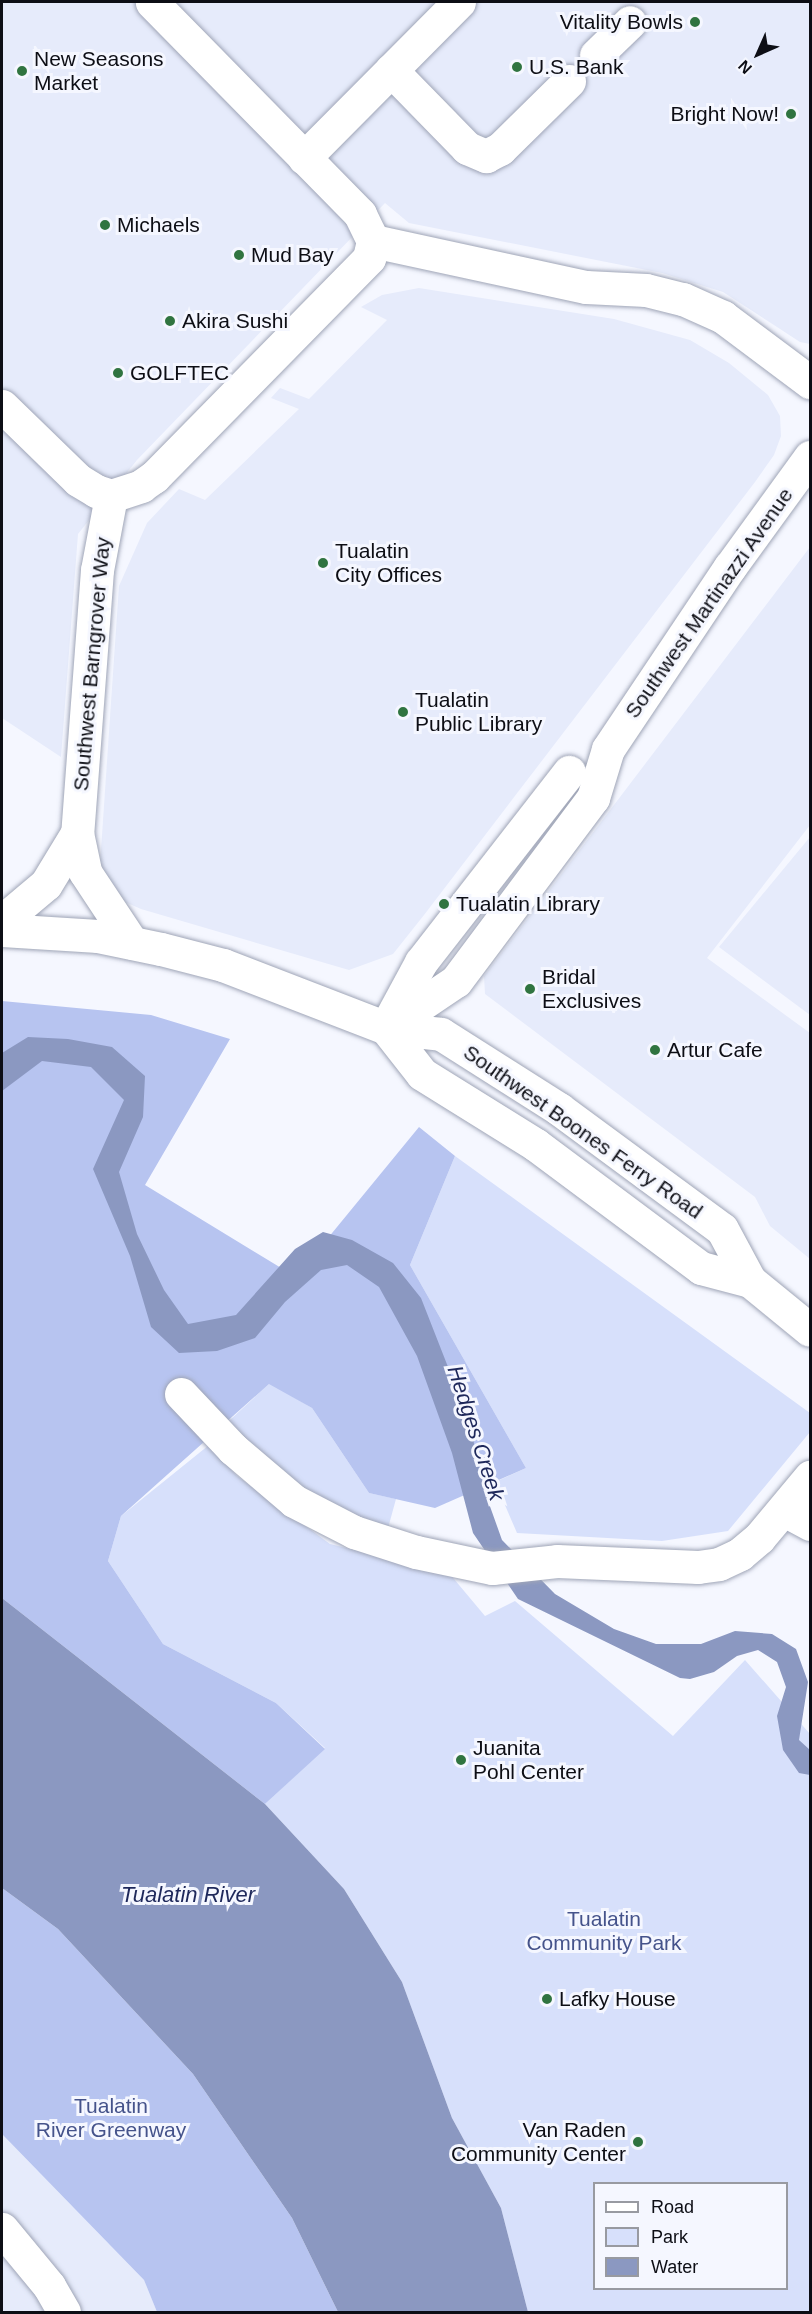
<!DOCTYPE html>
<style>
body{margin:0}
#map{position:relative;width:812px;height:2314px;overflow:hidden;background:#f5f7ff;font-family:Helvetica,sans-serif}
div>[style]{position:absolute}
.built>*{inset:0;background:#e6ebfb}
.green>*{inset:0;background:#d7e0fb}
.forest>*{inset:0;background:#b7c4f0}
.water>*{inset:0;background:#8b98c1}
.roads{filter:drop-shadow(0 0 2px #9fa5b7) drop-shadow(0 0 2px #9fa5b7)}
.minor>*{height:33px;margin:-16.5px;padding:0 16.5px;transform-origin:16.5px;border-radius:16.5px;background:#fff}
.major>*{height:33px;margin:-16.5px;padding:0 16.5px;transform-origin:16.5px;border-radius:16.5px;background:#fff}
.dots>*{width:16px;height:16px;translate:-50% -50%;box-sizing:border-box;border:3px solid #f5f7ff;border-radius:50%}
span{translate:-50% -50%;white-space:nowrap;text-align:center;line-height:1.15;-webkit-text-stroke:6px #f5f7ff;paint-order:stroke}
.poi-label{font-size:21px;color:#0d0e15}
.right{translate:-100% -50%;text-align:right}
.left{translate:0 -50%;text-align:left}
.street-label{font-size:21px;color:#0d0e15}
.park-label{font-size:21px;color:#45538b}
.water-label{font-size:22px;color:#1e285b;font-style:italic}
.frame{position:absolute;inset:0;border:3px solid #0d0e15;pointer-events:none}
.legend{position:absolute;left:593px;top:2182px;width:195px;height:108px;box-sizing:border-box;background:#f5f7ff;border:2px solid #989aa1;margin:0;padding:8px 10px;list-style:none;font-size:18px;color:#0d0e15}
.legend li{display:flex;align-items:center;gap:12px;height:30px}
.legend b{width:30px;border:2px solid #989aa1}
.north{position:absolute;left:728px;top:24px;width:60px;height:60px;-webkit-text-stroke:4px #f5f7ff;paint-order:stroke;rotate:225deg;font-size:16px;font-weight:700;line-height:24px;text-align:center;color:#0d0e15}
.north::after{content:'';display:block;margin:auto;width:21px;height:27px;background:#0d0e15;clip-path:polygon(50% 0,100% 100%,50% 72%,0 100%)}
</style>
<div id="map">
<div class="built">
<i style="clip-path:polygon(2px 2px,810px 2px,810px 344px,800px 342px,723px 292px,662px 273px,409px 223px,385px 203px,137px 460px,78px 534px,61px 757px,2px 718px)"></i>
<i style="clip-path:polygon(419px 288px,614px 319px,690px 340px,729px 363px,768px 395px,780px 416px,781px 436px,774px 455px,755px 482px,424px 915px,393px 954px,349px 970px,141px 909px,125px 902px,111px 888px,100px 864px,119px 586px,147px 523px,179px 489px,205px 500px,299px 409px,271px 398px,280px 388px,309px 399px,387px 320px,361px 307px,382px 295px)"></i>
<i style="clip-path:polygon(810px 547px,810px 825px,707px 958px,810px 1033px,810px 1259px,770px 1226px,755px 1197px,485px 994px,484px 976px)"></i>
<i style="clip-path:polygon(810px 837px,810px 1015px,719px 947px)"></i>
<i style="clip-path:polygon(2px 2134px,144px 2280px,157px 2312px,2px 2312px)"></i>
</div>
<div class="green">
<i style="clip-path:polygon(455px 1156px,810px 1413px,810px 1432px,728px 1531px,662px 1541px,517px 1533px,495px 1482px,526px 1468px,410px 1265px)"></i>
<i style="clip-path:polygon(270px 1383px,312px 1408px,369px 1493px,396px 1499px,387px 1532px,304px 1500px,219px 1430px)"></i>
<i style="clip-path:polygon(evenodd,209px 1445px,237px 1476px,330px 1544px,449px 1573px,485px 1616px,515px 1601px,673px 1736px,745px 1660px,810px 1734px,810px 2312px,528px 2312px,501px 2208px,452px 2118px,402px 1982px,344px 1889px,265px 1804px,325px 1748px,276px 1703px,163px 1644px,108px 1561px,121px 1516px,209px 1445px,594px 2184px,786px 2184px,786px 2288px,594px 2288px,594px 2184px)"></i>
</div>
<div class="forest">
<i style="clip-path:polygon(2px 1001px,151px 1015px,230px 1039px,145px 1185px,296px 1277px,419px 1127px,455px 1156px,410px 1265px,526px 1468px,435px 1508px,369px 1493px,312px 1408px,269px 1384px,121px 1516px,108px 1561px,163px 1644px,276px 1703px,325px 1749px,265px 1804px,2px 1598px)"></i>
<i style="clip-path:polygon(2px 1888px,58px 1929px,193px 2074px,292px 2218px,338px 2312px,157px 2312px,144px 2280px,2px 2134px)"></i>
</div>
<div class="water">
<i style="clip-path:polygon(28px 1037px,68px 1039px,112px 1047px,145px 1076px,143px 1117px,119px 1172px,137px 1234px,164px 1290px,188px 1324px,236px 1315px,295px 1249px,323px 1232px,352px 1240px,393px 1263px,421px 1298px,468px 1418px,487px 1498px,502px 1540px,555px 1594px,614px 1629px,656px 1644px,701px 1644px,735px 1631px,772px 1634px,796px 1649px,808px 1682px,799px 1740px,810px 1750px,810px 1775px,799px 1773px,783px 1750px,777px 1716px,786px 1687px,777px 1662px,758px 1650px,737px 1656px,714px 1672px,690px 1679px,680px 1678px,518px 1599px,473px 1533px,452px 1453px,417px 1356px,379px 1287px,347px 1265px,321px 1270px,285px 1302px,255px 1338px,217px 1351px,179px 1353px,151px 1327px,130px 1256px,93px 1169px,124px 1100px,91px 1067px,42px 1061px,2px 1091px,2px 1053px)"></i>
<i style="clip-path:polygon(2px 1598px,265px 1804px,344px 1889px,402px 1982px,452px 2118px,501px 2208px,528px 2312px,338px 2312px,292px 2218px,193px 2074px,58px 1929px,2px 1888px)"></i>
</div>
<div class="roads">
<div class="minor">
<i style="left:596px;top:55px;width:47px;rotate:-44.1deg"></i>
<i style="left:391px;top:70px;width:109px;rotate:45.7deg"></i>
<i style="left:467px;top:148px;width:21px;rotate:23deg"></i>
<i style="left:486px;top:156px;width:16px;rotate:-27deg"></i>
<i style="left:500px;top:149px;width:97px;rotate:-44.6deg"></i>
<i style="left:304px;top:158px;width:220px;rotate:-45.2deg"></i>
<i style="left:373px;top:241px;width:218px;rotate:12.2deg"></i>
<i style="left:586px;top:287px;width:60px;rotate:2.9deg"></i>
<i style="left:646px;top:290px;width:38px;rotate:14deg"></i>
<i style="left:683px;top:299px;width:44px;rotate:24.2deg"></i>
<i style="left:723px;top:317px;width:109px;rotate:36.8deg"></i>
<i style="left:2px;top:406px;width:106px;rotate:44.2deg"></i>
<i style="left:78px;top:480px;width:21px;rotate:31deg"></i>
<i style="left:96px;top:491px;width:16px;rotate:18deg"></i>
<i style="left:111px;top:496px;width:32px;rotate:-18deg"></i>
<i style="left:141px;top:486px;width:16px;rotate:-35deg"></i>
<i style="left:154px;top:477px;width:307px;rotate:-45.5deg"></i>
<i style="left:369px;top:258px;width:17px;rotate:-77deg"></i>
<i style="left:373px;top:241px;width:30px;rotate:-116deg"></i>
<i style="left:360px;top:214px;width:297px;rotate:-134.5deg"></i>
<i style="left:111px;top:496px;width:75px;rotate:100.7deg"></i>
<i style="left:97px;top:570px;width:264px;rotate:94.3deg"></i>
<i style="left:77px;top:833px;width:40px;rotate:78deg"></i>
<i style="left:85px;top:872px;width:85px;rotate:56.5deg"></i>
<i style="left:2px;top:921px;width:57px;rotate:-40.1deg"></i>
<i style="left:46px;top:884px;width:60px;rotate:-58.7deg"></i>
<i style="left:181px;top:1394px;width:76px;rotate:46.6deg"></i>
<i style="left:233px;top:1449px;width:80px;rotate:40.4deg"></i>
<i style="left:294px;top:1501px;width:68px;rotate:27.3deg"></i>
<i style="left:354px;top:1532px;width:65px;rotate:17.9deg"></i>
<i style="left:416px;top:1552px;width:78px;rotate:11.9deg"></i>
<i style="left:492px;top:1568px;width:65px;rotate:-6.1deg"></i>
<i style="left:557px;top:1561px;width:141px;rotate:2.4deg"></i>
<i style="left:698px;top:1567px;width:21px;rotate:-8deg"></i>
<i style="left:719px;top:1564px;width:23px;rotate:-25deg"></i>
<i style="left:740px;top:1554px;width:25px;rotate:-40deg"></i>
<i style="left:759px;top:1538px;width:80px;rotate:-50.1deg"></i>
<i style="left:784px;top:1510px;width:30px;rotate:28deg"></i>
<i style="left:2px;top:2229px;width:74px;rotate:50.5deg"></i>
<i style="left:49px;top:2286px;width:30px;rotate:60deg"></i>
</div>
<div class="major">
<i style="left:2px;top:930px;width:96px;rotate:3.6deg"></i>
<i style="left:98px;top:936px;width:64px;rotate:11.7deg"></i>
<i style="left:161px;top:949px;width:64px;rotate:14.5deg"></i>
<i style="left:223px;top:965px;width:175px;rotate:21.1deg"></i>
<i style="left:386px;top:1028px;width:55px;rotate:6.2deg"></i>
<i style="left:441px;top:1034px;width:140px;rotate:32.4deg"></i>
<i style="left:559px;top:1109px;width:202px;rotate:36.4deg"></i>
<i style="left:722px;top:1229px;width:59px;rotate:61.7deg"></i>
<i style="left:750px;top:1281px;width:77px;rotate:39.2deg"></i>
<i style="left:388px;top:1023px;width:69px;rotate:-61.6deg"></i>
<i style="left:421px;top:962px;width:241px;rotate:-52.1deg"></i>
<i style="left:386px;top:1028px;width:84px;rotate:-33.9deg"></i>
<i style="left:456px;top:981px;width:229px;rotate:-53.2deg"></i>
<i style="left:593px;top:798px;width:51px;rotate:-73deg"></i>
<i style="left:608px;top:749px;width:219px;rotate:-56.2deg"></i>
<i style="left:730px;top:567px;width:136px;rotate:-54deg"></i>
<i style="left:386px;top:1028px;width:58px;rotate:52deg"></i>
<i style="left:422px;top:1074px;width:134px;rotate:31.9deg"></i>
<i style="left:536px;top:1145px;width:206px;rotate:36.7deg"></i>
<i style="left:701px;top:1268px;width:51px;rotate:14.9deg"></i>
</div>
</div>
<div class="dots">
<i style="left:695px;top:22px;background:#307440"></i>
<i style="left:517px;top:67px;background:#307440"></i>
<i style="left:22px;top:71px;background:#307440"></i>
<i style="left:791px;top:114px;background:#307440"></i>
<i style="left:105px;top:225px;background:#307440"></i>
<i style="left:239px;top:255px;background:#307440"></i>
<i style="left:170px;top:321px;background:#307440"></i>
<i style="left:118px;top:373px;background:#307440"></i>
<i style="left:323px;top:563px;background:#307440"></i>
<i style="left:403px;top:712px;background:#307440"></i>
<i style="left:444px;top:904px;background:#307440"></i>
<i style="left:530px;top:989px;background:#307440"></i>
<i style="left:655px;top:1050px;background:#307440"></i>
<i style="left:461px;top:1760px;background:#307440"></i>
<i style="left:547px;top:1999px;background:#307440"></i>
<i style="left:638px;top:2142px;background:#307440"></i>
</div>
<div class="poi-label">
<span class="right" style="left:683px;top:22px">Vitality Bowls</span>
<span class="left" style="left:34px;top:71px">New Seasons<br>Market</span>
<span class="left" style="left:529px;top:67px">U.S. Bank</span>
<span class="right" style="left:779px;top:114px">Bright Now!</span>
<span class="left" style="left:117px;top:225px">Michaels</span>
<span class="left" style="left:251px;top:255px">Mud Bay</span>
<span class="left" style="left:182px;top:321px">Akira Sushi</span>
<span class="left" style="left:130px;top:373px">GOLFTEC</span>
<span class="left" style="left:335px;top:563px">Tualatin<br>City Offices</span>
<span class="left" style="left:415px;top:712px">Tualatin<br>Public Library</span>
<span class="left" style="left:456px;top:904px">Tualatin Library</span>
<span class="left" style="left:542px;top:989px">Bridal<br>Exclusives</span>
<span class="left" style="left:667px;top:1050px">Artur Cafe</span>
<span class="left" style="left:473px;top:1760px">Juanita<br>Pohl Center</span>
<span class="left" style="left:559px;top:1999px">Lafky House</span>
<span class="right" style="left:626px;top:2142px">Van Raden<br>Community Center</span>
</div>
<div class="street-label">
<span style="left:709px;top:603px;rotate:-55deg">Southwest Martinazzi Avenue</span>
<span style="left:92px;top:664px;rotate:-85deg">Southwest Barngrover Way</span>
<span style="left:583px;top:1132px;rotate:35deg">Southwest Boones Ferry Road</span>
</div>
<div class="park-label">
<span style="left:604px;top:1931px">Tualatin<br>Community Park</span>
<span style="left:111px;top:2118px">Tualatin<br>River Greenway</span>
</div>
<div class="water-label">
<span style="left:476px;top:1433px;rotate:72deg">Hedges Creek</span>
<span style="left:188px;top:1895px">Tualatin River</span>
</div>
<div class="frame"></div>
<ul class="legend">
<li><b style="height:8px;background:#fff"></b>Road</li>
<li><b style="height:16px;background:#d7e0fb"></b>Park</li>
<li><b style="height:16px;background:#8b98c1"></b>Water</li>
</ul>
<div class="north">N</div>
</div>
